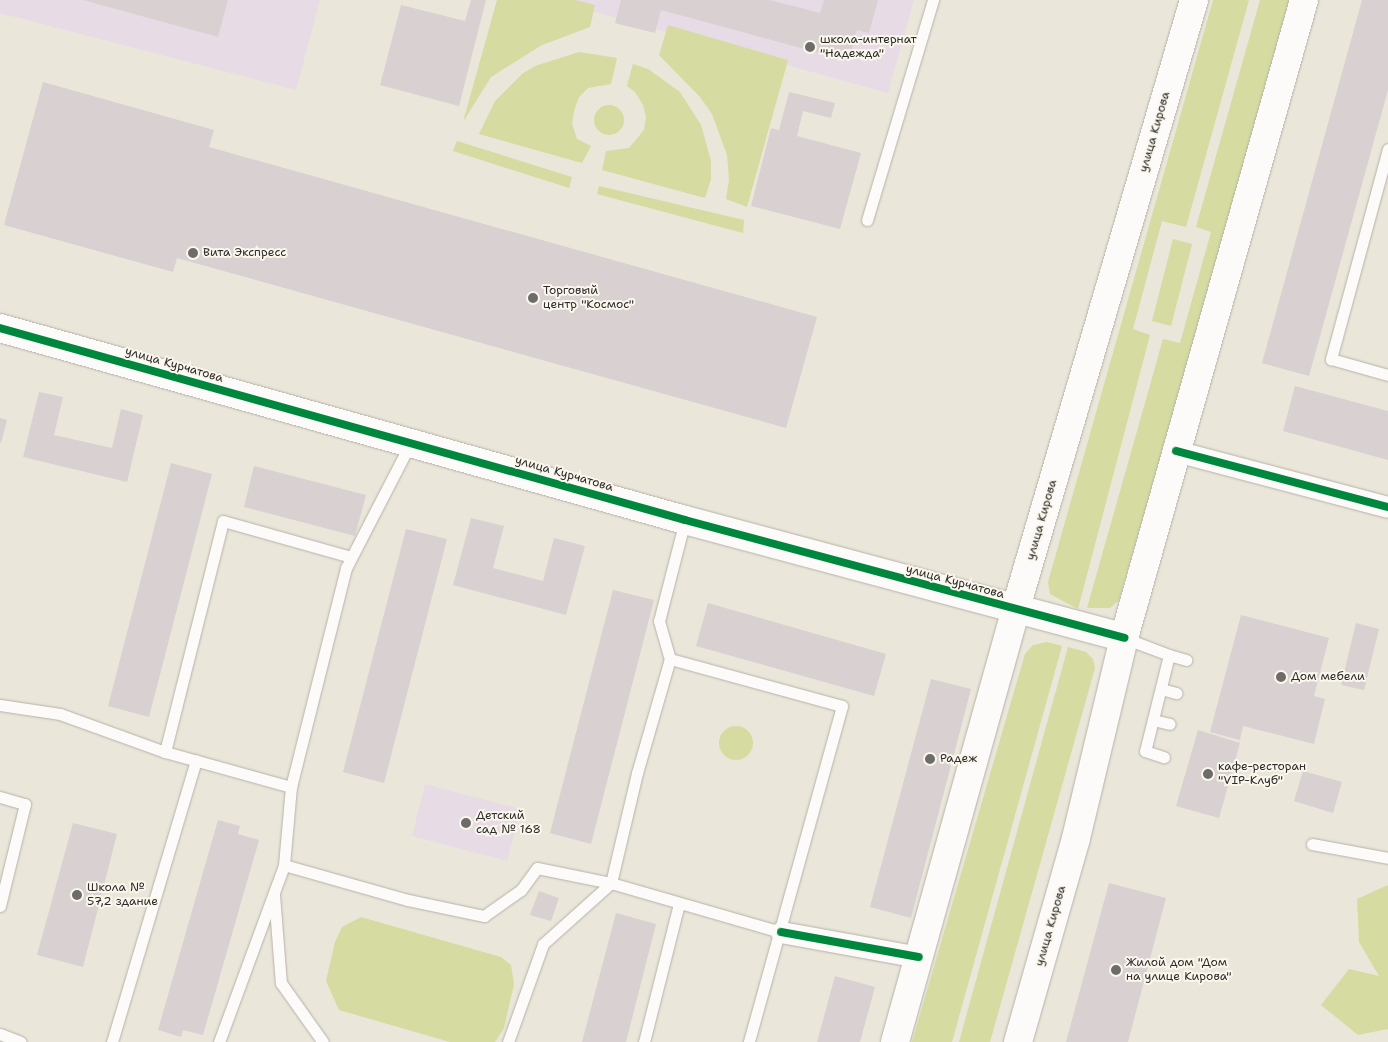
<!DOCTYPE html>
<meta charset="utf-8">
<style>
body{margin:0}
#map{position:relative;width:1388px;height:1042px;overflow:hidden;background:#eae6d9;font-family:"Shantell Sans",sans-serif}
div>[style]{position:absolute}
.built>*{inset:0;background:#e7dce6}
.green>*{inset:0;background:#d5dba1}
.round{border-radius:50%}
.building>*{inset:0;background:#d9d0d1}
.roads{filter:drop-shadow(0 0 1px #b5b2aa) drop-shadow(0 0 1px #b5b2aa)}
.lane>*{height:11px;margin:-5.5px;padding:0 5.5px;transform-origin:5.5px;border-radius:5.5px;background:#fcfbf9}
.street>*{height:21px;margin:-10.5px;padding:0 10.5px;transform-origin:10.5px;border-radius:10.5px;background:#fcfbf9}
.secondary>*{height:28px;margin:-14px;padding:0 14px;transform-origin:14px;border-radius:14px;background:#fcfbf9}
.cycleway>*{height:8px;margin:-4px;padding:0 4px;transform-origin:4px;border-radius:4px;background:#00873e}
.dots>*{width:14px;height:14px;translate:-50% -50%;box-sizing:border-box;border:2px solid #fbf7ec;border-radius:50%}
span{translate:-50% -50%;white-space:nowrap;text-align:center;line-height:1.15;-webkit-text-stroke:4px #fbf7ec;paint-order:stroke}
.poi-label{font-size:12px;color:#2b2b2b}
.left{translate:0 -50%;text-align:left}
.street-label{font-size:12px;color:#2b2b2b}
</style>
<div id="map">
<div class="built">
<i style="clip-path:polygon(0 0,320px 0,296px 90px,0 13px)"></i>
<i style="clip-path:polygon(551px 0,914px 0,888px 93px)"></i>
<i style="clip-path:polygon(425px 784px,521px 809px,507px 861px,412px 836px)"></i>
</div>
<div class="green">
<i style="clip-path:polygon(497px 0,575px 0,595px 5px,590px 27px,542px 45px,491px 77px,463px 122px)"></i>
<i style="clip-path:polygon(1213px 0,1249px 0,1186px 227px,1162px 221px,1133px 329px,1150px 335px,1078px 609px,1050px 594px,1048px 582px)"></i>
<i style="clip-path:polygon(1260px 0,1294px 0,1119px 600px,1110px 608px,1087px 608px,1163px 339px,1180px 343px,1211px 232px,1196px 227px)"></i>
<i style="clip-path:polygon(668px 25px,788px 60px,747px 207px,726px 199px,729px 180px,727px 155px,712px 114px,700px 97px,659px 55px)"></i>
<i style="clip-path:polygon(579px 52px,617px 58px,611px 84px,588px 88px,579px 97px,574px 111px,572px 124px,577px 139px,591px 146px,582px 163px,479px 134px,495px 101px,522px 74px,535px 66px)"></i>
<i style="clip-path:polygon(633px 64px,648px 69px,680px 92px,701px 125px,711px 161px,711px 179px,705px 198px,602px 170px,606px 151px,629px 148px,644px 130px,646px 117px,643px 105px,635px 92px,627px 86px)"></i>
<i class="round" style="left:594px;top:105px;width:30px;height:30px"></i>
<i style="clip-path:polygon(457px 141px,572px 177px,569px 188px,453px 151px)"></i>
<i style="clip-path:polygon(599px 186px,744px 220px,743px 233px,597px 194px)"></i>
<i style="clip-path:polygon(1173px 239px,1192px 244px,1171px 326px,1152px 321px)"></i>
<i style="clip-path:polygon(1047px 642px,1062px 646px,952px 1042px,912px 1042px,1025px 654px,1033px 645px)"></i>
<i style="clip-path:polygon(1068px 647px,1086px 652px,1093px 659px,1095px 668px,990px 1042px,959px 1042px)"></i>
<i class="round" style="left:719px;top:726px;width:34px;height:34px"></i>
<i style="clip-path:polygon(1388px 885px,1388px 1029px,1358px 1035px,1321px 1005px,1349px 969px,1379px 976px,1359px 942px,1357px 899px)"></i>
<i style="clip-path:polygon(361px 917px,501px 957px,511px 965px,514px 984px,504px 1028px,495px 1042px,450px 1042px,339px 1010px,326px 981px,335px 942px,342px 927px)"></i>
</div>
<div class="building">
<i style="clip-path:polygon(83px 0,228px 0,218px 37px)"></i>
<i style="clip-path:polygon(471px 0,486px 0,459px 106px,380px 85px,401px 5px,465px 21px)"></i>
<i style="clip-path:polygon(621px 0,770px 0,820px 13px,824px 0,878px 0,869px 33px,857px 30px,849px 61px,661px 10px,655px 33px,615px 23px)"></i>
<i style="clip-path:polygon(1362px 0,1388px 0,1388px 90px,1309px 376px,1262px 363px)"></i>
<i style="clip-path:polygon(43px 82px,214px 130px,209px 147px,817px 317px,786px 428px,177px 258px,173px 272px,4px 225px)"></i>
<i style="clip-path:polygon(789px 92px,835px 103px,831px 118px,803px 111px,797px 136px,861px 153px,840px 229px,751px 206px,771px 128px,779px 130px)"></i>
<i style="clip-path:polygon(1295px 386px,1388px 411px,1388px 460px,1283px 431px)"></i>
<i style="clip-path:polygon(39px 392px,63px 397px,54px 435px,112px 448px,121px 409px,143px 415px,127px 482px,23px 457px)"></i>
<i style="clip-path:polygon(0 418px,7px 420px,1px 443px,0 442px)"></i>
<i style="clip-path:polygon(171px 463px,212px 474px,149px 717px,108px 706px)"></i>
<i style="clip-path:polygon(254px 466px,366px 495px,355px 536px,244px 507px)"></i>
<i style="clip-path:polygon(471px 518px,504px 526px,493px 568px,543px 581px,554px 538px,585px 546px,566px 615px,453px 585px)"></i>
<i style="clip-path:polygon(406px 529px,447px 539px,384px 783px,343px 772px)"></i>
<i style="clip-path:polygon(613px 590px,654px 600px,591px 844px,550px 833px)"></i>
<i style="clip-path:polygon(708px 603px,886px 654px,874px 696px,696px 646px)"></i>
<i style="clip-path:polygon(1241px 615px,1329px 638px,1314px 696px,1325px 699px,1314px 744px,1243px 726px,1240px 740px,1210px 732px)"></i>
<i style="clip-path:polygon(1356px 623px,1379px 629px,1364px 690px,1341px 685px)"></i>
<i style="clip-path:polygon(931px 679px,971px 689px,911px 918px,870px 907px)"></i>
<i style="clip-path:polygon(1198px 730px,1240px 743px,1219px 818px,1176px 806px)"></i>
<i style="clip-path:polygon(1303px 771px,1342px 782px,1333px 813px,1294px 801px)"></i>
<i style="clip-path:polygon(218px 820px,240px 826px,238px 834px,259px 840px,203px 1035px,183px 1030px,181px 1037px,158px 1030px)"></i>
<i style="clip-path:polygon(73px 823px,117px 834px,83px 967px,37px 955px)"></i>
<i style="clip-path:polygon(1109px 883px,1166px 898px,1128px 1042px,1066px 1042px)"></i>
<i style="clip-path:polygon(539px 891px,559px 898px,551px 921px,530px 915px)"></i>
<i style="clip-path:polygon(616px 913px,656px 924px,626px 1042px,582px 1042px)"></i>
<i style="clip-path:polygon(835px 976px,875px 987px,860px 1042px,817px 1042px)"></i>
</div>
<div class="roads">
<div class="lane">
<i style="left:1388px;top:149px;width:218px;rotate:105.2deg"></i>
<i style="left:1331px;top:359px;width:59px;rotate:15.7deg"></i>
<i style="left:867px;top:220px;width:230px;rotate:-73.3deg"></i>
<i style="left:685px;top:520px;width:104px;rotate:104.4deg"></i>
<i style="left:659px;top:621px;width:40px;rotate:74deg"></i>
<i style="left:670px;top:659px;width:178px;rotate:15.3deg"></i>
<i style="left:842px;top:706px;width:349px;rotate:105.5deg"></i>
<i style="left:1124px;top:638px;width:48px;rotate:20.7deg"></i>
<i style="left:1169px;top:655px;width:99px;rotate:104deg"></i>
<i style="left:1145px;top:751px;width:20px;rotate:18deg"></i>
<i style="left:1169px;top:655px;width:18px;rotate:16deg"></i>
<i style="left:1161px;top:689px;width:16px;rotate:15deg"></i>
<i style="left:0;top:705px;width:61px;rotate:8.5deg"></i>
<i style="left:60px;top:714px;width:112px;rotate:19.9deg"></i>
<i style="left:165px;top:752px;width:131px;rotate:15.5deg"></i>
<i style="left:1153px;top:720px;width:17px;rotate:13deg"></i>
<i style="left:165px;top:752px;width:238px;rotate:-75.9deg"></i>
<i style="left:223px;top:521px;width:133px;rotate:15.7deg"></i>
<i style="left:0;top:797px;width:26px;rotate:16deg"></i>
<i style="left:25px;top:804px;width:105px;rotate:103.8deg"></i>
<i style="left:1312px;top:844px;width:77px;rotate:10.4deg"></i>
<i style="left:284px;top:865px;width:129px;rotate:15.8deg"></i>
<i style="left:408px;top:900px;width:78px;rotate:11.9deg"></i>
<i style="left:484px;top:916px;width:45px;rotate:-35.1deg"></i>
<i style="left:521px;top:890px;width:27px;rotate:-54deg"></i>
<i style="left:537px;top:868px;width:76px;rotate:11.5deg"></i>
<i style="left:611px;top:883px;width:113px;rotate:-76.7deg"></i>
<i style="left:637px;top:773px;width:119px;rotate:-73.9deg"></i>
<i style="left:274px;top:895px;width:88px;rotate:85.5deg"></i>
<i style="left:281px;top:983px;width:72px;rotate:54.6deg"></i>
<i style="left:0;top:1034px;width:22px;rotate:21deg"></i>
<i style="left:112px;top:1042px;width:294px;rotate:-73.4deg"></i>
<i style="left:219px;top:1042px;width:189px;rotate:-69.8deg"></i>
<i style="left:284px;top:865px;width:78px;rotate:-84.9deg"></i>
<i style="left:291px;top:787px;width:226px;rotate:-75.9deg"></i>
<i style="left:346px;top:568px;width:142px;rotate:-62.7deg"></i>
<i style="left:508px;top:1042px;width:104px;rotate:-70.3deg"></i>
<i style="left:543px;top:944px;width:91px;rotate:-41.9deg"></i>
<i style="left:611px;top:883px;width:177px;rotate:16.1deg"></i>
<i style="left:644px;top:1042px;width:142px;rotate:-75.8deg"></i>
</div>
<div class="street">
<i style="left:1176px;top:451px;width:219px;rotate:14.8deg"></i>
<i style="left:781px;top:932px;width:140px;rotate:10.3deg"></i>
</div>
<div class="secondary">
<i style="left:0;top:328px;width:711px;rotate:15.66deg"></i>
<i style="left:685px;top:520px;width:455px;rotate:15deg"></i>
<i style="left:895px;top:1042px;width:447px;rotate:-74.4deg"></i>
<i style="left:1015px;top:611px;width:637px;rotate:-73.67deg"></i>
<i style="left:1018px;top:1042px;width:212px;rotate:-74.1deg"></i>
<i style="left:1076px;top:838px;width:206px;rotate:-76.5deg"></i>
<i style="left:1124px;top:638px;width:663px;rotate:-74.24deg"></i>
</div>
</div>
<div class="cycleway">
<i style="left:0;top:328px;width:711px;rotate:15.66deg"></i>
<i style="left:685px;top:520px;width:455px;rotate:15deg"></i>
<i style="left:1176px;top:451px;width:219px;rotate:14.8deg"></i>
<i style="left:781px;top:932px;width:140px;rotate:10.3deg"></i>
</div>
<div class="dots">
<i style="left:810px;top:47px;background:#6e6c68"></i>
<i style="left:193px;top:253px;background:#6e6c68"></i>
<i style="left:533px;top:298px;background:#6e6c68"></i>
<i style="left:1281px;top:677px;background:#6e6c68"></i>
<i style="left:930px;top:759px;background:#6e6c68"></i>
<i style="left:1208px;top:774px;background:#6e6c68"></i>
<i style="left:466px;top:823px;background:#6e6c68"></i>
<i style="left:77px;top:895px;background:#6e6c68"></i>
<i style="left:1116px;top:970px;background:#6e6c68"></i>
</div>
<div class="poi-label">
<span class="left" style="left:820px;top:47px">школа-интернат<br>"Надежда"</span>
<span class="left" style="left:203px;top:253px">Вита Экспресс</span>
<span class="left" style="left:543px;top:298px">Торговый<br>центр "Космос"</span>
<span class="left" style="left:1291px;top:677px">Дом мебели</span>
<span class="left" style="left:940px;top:759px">Радеж</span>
<span class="left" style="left:1218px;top:774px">кафе-ресторан<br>"VIP-Клуб"</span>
<span class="left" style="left:476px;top:823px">Детский<br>сад № 168</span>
<span class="left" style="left:87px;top:895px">Школа №<br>57,2 здание</span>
<span class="left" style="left:1126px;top:970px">Жилой дом "Дом<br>на улице Кирова"</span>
</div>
<div class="street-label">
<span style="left:1155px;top:132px;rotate:-74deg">улица Кирова</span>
<span style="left:174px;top:365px;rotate:16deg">улица Курчатова</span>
<span style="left:564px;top:474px;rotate:16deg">улица Курчатова</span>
<span style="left:1042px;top:520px;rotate:-74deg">улица Кирова</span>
<span style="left:955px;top:582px;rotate:15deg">улица Курчатова</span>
<span style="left:1051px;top:926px;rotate:-74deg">улица Кирова</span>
</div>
</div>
